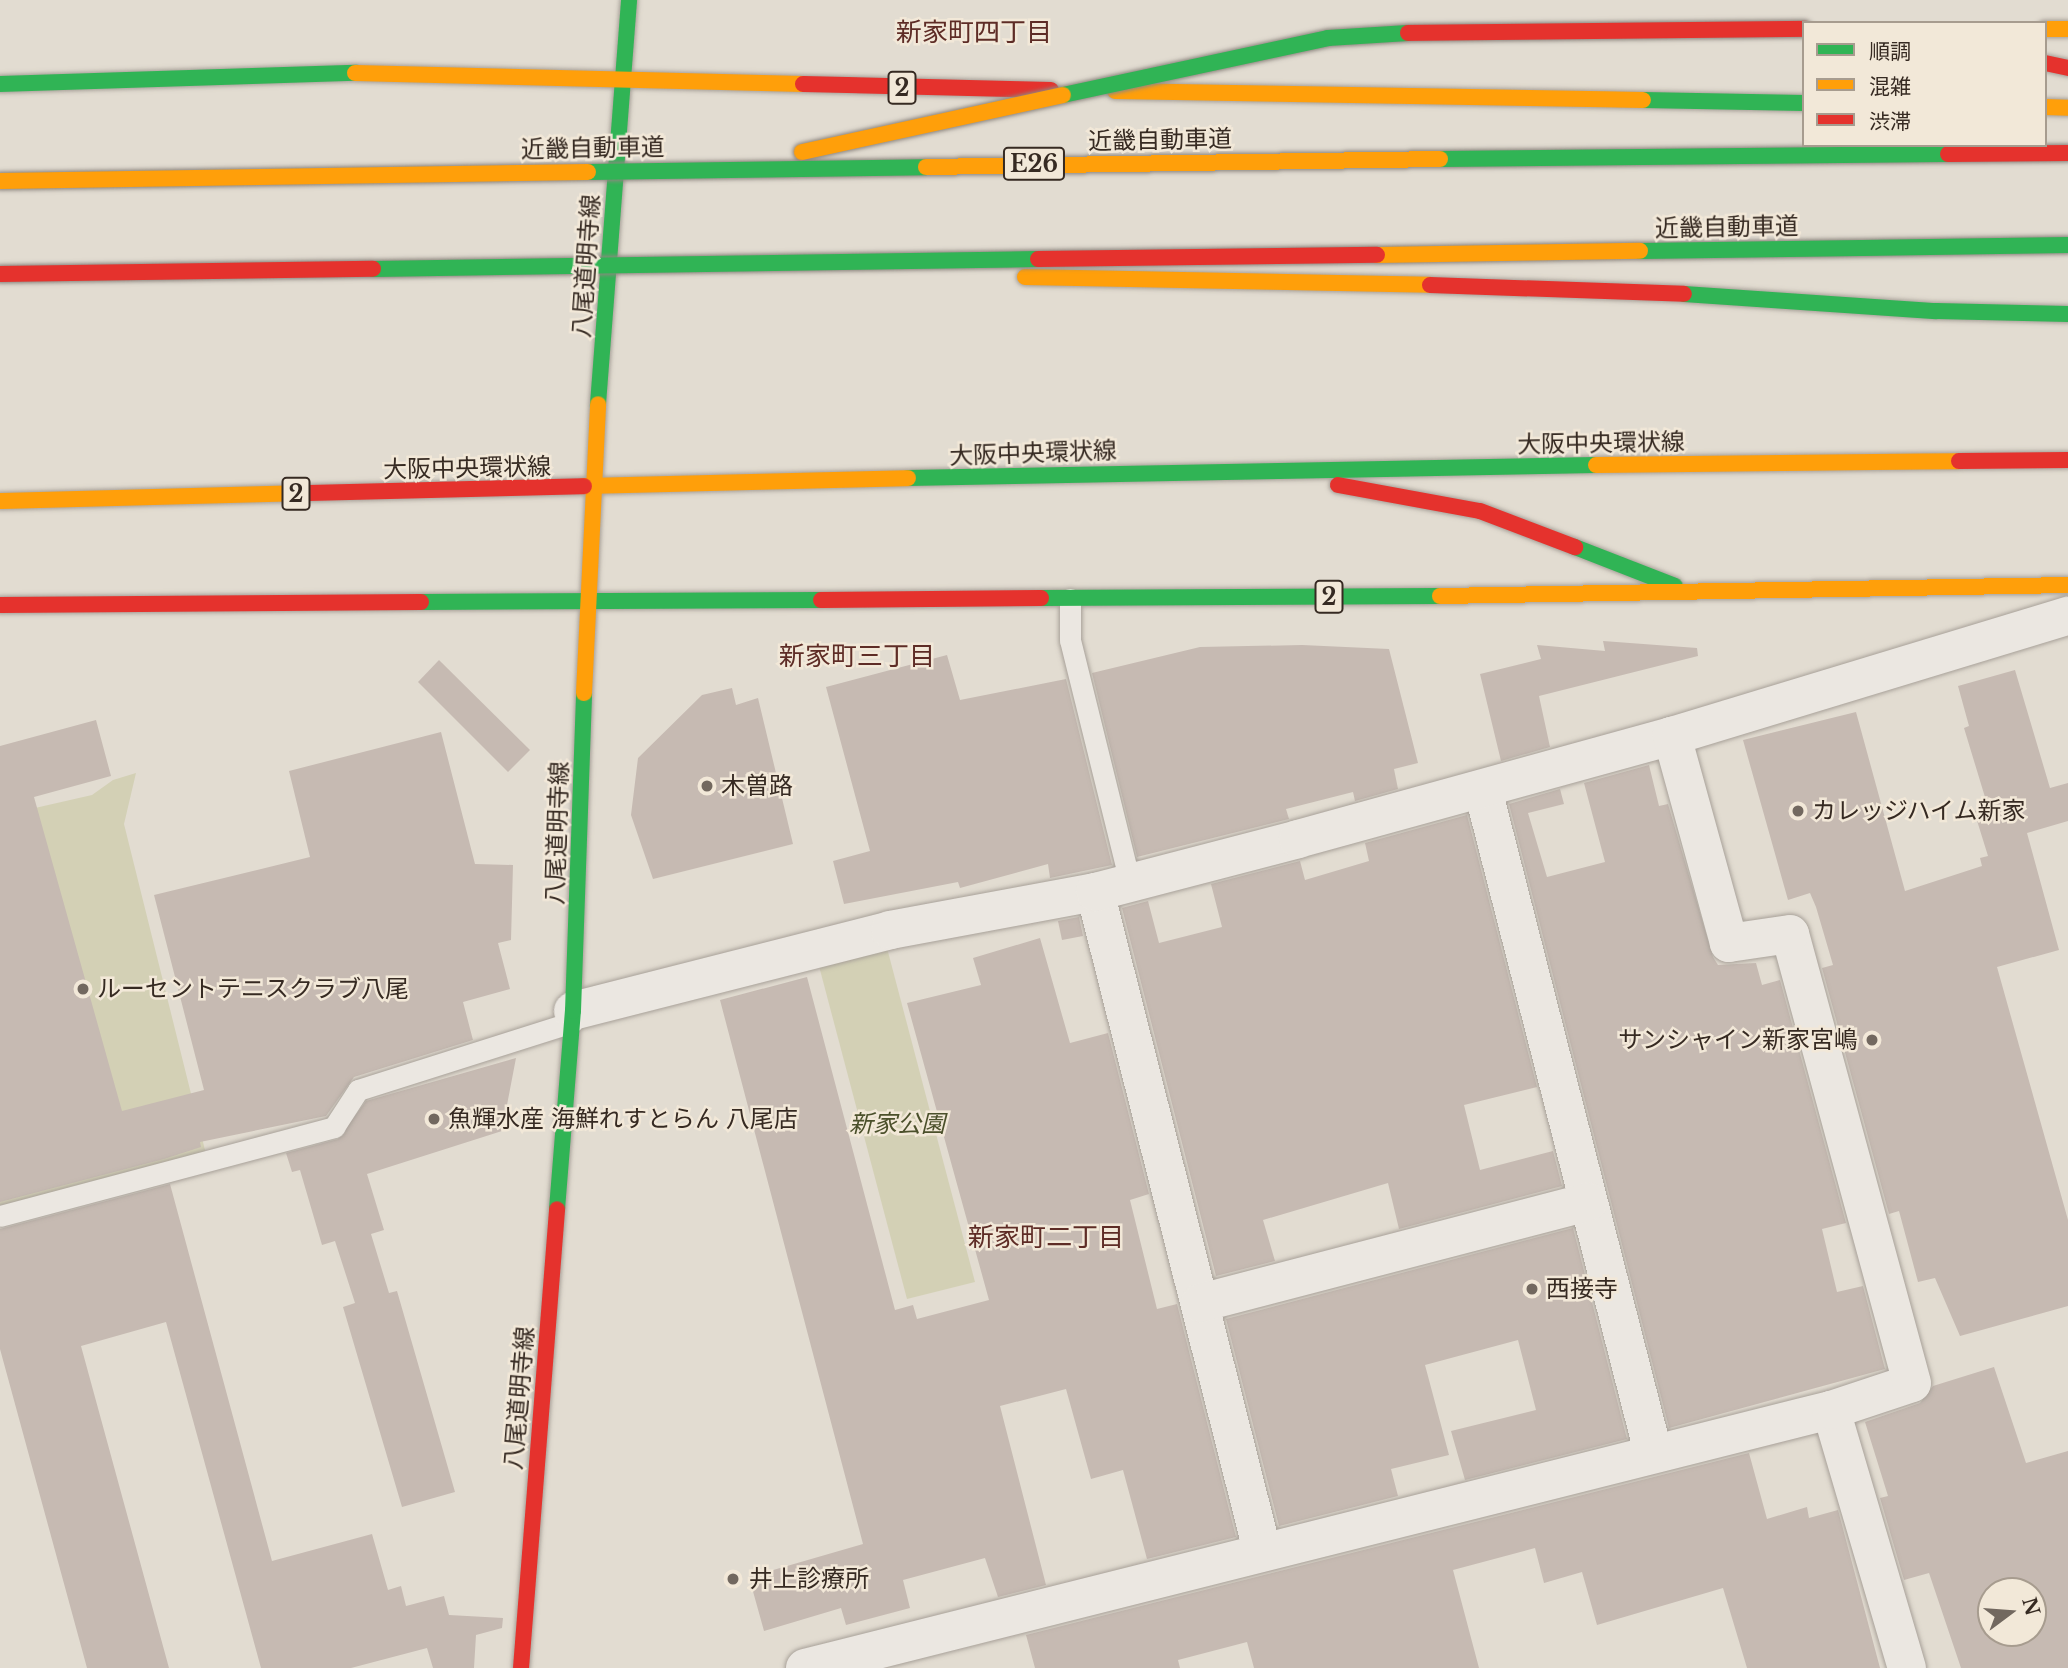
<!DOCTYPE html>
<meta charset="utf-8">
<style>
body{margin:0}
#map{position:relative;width:2068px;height:1668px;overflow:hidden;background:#e2dcd1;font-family:"Libre Baskerville","Noto Sans JP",serif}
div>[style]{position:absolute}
.green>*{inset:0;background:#d3d0b5}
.building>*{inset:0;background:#c6bab2}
.roads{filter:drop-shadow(0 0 2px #a8a199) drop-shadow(0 0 2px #a8a199)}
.lane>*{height:21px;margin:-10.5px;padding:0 10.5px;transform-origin:10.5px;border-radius:10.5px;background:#ebe7e1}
.street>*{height:38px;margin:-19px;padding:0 19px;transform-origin:19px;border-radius:19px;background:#ebe7e1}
.fast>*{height:16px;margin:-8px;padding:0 8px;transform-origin:8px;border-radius:8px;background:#30b455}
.slow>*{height:16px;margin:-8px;padding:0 8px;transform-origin:8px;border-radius:8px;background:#ff9f0a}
.jam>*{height:16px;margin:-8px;padding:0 8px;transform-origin:8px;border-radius:8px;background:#e5322d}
.bridges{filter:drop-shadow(0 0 2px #8e8780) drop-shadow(0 0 2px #8e8780)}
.fast-bridge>*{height:16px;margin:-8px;padding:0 8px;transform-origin:8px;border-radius:8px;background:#30b455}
.slow-bridge>*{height:16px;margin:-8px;padding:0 8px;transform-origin:8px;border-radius:8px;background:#ff9f0a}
.jam-bridge>*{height:16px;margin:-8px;padding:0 8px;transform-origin:8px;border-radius:8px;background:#e5322d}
.dots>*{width:19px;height:19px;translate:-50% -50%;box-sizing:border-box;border:4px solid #f2e8d8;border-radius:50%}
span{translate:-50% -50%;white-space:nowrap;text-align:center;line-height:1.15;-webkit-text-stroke:5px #f2e8d8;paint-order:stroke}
.shield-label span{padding:2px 5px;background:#f2e8d8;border:2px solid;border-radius:5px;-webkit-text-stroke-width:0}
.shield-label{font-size:23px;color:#362a22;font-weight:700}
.street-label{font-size:24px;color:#362a22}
.poi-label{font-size:24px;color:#362a22}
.left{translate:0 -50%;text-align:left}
.right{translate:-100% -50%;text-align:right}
.park-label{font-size:24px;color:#4b502b;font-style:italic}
.neighbourhood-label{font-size:26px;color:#5e2c26}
.legend{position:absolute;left:1802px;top:21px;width:245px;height:126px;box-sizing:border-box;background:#f2e8d8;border:2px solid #a79c8f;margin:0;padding:9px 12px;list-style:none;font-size:21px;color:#362a22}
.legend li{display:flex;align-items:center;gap:14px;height:35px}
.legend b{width:35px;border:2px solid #a79c8f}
.north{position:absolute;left:1977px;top:1577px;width:70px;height:70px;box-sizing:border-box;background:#f2e8d8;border:2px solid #a79c8f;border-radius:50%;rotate:74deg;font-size:19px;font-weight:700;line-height:28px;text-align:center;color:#362a22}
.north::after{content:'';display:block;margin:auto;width:24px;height:32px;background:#72685f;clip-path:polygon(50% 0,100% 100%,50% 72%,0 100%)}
</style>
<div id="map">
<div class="green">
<i style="clip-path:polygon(136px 773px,124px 824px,206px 1154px,0 1215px,0 816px,92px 795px,113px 780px)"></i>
<i style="clip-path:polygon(887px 948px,975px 1282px,907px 1299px,819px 966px)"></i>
</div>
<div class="building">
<i style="clip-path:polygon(1603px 641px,1697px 648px,1698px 656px,1539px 696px,1550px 747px,1501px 761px,1480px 674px,1541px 659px,1537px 645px,1605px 651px)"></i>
<i style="clip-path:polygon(1302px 645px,1389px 649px,1418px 763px,1394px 769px,1398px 789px,1355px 801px,1353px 792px,1286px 809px,1289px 819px,1137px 857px,1092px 673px,1200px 647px)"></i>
<i style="clip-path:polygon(947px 655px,960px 700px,1066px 679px,1112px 865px,1050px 878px,1048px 864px,960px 888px,958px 882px,844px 904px,833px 861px,870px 851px,826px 687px)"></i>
<i style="clip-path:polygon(439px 660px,530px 750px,508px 772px,418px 682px)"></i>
<i style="clip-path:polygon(2015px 670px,2050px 788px,2068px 783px,2068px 821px,2027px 833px,2059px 950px,1997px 967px,2068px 1220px,2068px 1306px,1960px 1336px,1935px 1278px,1918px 1282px,1899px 1211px,1889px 1214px,1822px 968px,1833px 965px,1816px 907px,1810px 893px,1788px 900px,1743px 740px,1856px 712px,1905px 891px,1982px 866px,1980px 858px,1988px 856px,1974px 811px,1988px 807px,1964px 728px,1969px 726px,1958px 686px)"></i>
<i style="clip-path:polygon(732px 688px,736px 705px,758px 698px,793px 844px,653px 879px,631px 815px,638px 758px,702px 695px)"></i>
<i style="clip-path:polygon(96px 720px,111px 776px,34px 797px,122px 1111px,204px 1090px,154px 895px,310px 857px,289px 771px,441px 732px,475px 864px,513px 865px,511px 940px,498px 943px,510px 989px,463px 1002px,473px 1040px,354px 1077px,326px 1116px,200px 1142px,201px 1147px,164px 1159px,0 1202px,0 746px)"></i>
<i style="clip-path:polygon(1649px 765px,1659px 806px,1668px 804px,1713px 957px,1718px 965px,1756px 963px,1762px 985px,1780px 980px,1846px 1223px,1822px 1229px,1837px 1292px,1863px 1286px,1885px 1369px,1669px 1428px,1509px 804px,1560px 789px,1564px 804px,1528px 813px,1547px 877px,1605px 862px,1584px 783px)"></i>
<i style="clip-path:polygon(1467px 815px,1537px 1087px,1464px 1105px,1480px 1170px,1553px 1151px,1562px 1186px,1399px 1229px,1388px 1183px,1263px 1220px,1275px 1261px,1216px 1276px,1122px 908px,1148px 901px,1159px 943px,1222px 927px,1211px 884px,1300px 861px,1305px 880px,1369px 861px,1365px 843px)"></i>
<i style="clip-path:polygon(1079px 917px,1083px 936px,1062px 940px,1058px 921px)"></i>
<i style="clip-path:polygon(1040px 938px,1070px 1043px,1108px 1033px,1149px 1194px,1130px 1200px,1157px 1309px,1177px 1304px,1236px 1537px,1147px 1559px,1123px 1470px,1091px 1479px,1066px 1389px,1000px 1406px,1046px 1585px,998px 1597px,985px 1558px,903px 1580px,910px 1608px,846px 1625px,841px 1608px,764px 1631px,749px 1577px,863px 1544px,720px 1000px,807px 977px,895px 1310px,913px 1305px,917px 1319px,989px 1300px,907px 1003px,981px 985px,973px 958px)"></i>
<i style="clip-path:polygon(516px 1058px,502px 1131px,367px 1174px,384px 1230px,371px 1234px,389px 1293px,397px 1291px,455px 1492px,402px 1507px,343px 1307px,355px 1303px,335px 1241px,322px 1245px,300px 1170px,292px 1172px,286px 1153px,338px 1139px,366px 1101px)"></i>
<i style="clip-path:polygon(170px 1184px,272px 1561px,372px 1534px,388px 1590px,401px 1586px,406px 1606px,444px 1596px,449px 1615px,503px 1618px,502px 1628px,476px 1635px,474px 1668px,433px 1668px,427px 1648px,351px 1668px,261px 1668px,166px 1322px,81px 1346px,169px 1668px,87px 1668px,0 1349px,0 1229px)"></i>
<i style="clip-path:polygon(1573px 1228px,1627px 1439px,1465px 1480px,1451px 1431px,1536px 1410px,1518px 1340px,1425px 1365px,1449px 1455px,1391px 1469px,1398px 1496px,1279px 1526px,1226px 1319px)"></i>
<i style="clip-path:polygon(evenodd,1994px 1367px,2026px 1463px,2068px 1451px,2068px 1668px,1961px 1668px,1929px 1573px,1904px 1580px,1880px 1498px,1888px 1496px,1865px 1422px,1920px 1403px,1933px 1386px,1994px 1367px,1991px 1591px,2033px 1591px,2033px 1633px,1991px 1633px,1991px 1591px)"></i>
<i style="clip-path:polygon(1749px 1453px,1767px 1519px,1807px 1507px,1809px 1518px,1838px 1510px,1880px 1668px,1747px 1668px,1723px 1588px,1597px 1625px,1582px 1572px,1544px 1583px,1535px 1548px,1453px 1570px,1479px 1668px,1254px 1668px,1247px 1642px,1178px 1660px,1180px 1668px,1035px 1668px,1026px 1635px)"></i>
</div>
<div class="roads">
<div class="lane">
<i style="left:1070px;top:599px;width:41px;rotate:90deg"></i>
<i style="left:1070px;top:640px;width:250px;rotate:76.1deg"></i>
<i style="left:0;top:1216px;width:346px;rotate:-14.9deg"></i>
<i style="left:334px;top:1127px;width:44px;rotate:-57deg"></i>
<i style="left:358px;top:1090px;width:225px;rotate:-17.6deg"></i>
</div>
<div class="street">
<i style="left:1483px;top:790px;width:683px;rotate:75.6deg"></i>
<i style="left:1095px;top:892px;width:679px;rotate:75.76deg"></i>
<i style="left:573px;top:1011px;width:327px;rotate:-14.3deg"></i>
<i style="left:890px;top:930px;width:208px;rotate:-10.5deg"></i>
<i style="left:1095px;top:892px;width:210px;rotate:-14.6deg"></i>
<i style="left:1298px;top:839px;width:388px;rotate:-15.4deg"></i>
<i style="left:1672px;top:736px;width:414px;rotate:-16.9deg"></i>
<i style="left:1200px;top:1303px;width:401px;rotate:-14.6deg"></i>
<i style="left:1831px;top:1410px;width:269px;rotate:73.6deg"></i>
<i style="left:805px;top:1668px;width:1058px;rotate:-14.12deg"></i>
<i style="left:1831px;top:1410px;width:85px;rotate:-18.4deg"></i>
<i style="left:1912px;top:1383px;width:465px;rotate:-105.2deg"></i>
<i style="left:1790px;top:934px;width:62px;rotate:171.6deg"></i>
<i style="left:1729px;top:943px;width:215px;rotate:-105.4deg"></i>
</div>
<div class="fast">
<i style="left:0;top:84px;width:355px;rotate:-1.8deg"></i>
<i style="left:1643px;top:100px;width:161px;rotate:1.1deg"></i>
<i style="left:1684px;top:294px;width:253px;rotate:3.9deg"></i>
<i style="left:1936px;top:311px;width:132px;rotate:1.3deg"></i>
<i style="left:598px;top:404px;width:405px;rotate:-85.6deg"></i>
<i style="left:908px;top:478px;width:688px;rotate:-1.08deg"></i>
<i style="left:1575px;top:547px;width:107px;rotate:21.3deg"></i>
<i style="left:1041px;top:598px;width:399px;rotate:-0.3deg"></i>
<i style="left:421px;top:602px;width:400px;rotate:-0.3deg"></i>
<i style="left:557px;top:1209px;width:199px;rotate:-85.4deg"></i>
<i style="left:573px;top:1011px;width:318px;rotate:-88deg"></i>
</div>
<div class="slow">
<i style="left:2045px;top:29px;width:23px"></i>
<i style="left:355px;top:73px;width:448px;rotate:1.4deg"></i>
<i style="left:1115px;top:91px;width:528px;rotate:0.98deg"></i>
<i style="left:2045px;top:107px;width:23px;rotate:2deg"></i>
<i style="left:1025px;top:277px;width:405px;rotate:1.1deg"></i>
<i style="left:1596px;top:465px;width:363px;rotate:-0.6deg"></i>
<i style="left:584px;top:486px;width:324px;rotate:-1.4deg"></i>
<i style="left:0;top:501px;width:307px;rotate:-1.5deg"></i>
<i style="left:1440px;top:596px;width:628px;rotate:-1deg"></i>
<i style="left:584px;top:693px;width:289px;rotate:-87.2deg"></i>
</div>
<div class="jam">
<i style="left:2045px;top:63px;width:24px;rotate:12deg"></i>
<i style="left:803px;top:84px;width:248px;rotate:1.4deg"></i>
<i style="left:1430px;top:285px;width:254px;rotate:2deg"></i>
<i style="left:1959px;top:461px;width:109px;rotate:-0.5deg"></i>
<i style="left:1338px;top:485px;width:144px;rotate:10.4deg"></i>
<i style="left:1480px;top:511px;width:102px;rotate:20.8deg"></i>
<i style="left:307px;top:493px;width:277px;rotate:-1.4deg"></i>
<i style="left:821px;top:600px;width:220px;rotate:-0.5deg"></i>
<i style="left:0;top:605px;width:421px;rotate:-0.4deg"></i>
<i style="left:521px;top:1668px;width:460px;rotate:-85.5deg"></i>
</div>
</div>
<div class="bridges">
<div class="fast-bridge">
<i style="left:1063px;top:95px;width:271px;rotate:-12.1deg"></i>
<i style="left:1328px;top:38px;width:80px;rotate:-3.6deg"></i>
<i style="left:1440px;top:159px;width:508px;rotate:-0.56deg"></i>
<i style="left:588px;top:172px;width:338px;rotate:-0.8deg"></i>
<i style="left:1640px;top:251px;width:428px;rotate:-0.8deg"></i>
<i style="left:373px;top:269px;width:665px;rotate:-0.86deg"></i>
</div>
<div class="slow-bridge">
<i style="left:802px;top:152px;width:267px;rotate:-12.3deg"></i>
<i style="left:926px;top:167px;width:514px;rotate:-0.89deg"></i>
<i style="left:0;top:181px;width:588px;rotate:-0.88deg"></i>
<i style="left:1377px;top:255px;width:263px;rotate:-0.9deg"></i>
</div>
<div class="jam-bridge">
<i style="left:1408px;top:33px;width:396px;rotate:-0.6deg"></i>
<i style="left:1948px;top:154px;width:120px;rotate:-0.5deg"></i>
<i style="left:1038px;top:259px;width:339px;rotate:-0.7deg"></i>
<i style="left:0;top:274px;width:373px;rotate:-0.8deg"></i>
</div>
</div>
<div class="dots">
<i style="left:707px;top:786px;background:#72685f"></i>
<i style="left:1798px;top:811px;background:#72685f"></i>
<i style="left:83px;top:989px;background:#72685f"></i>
<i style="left:1872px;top:1040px;background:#72685f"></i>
<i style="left:434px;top:1119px;background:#72685f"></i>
<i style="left:1532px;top:1289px;background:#72685f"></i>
<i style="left:733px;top:1579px;background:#72685f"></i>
</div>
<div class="shield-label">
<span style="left:902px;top:88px">2</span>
<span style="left:1034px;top:164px">E26</span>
<span style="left:296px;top:494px">2</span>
<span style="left:1329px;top:597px">2</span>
</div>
<div class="street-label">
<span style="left:1160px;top:140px;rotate:-1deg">近畿自動車道</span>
<span style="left:593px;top:148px;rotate:-1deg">近畿自動車道</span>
<span style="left:1727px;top:227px;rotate:-1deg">近畿自動車道</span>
<span style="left:586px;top:266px;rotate:-86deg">八尾道明寺線</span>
<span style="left:1601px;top:443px;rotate:-1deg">大阪中央環状線</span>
<span style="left:1033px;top:453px;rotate:-2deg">大阪中央環状線</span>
<span style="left:467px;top:468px;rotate:-1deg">大阪中央環状線</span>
<span style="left:557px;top:833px;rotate:-88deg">八尾道明寺線</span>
<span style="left:519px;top:1398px;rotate:-85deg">八尾道明寺線</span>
</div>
<div class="poi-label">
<span class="left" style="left:721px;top:786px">木曽路</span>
<span class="left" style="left:1812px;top:811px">カレッジハイム新家</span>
<span class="left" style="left:97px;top:989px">ルーセントテニスクラブ八尾</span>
<span class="right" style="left:1858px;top:1040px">サンシャイン新家宮嶋</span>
<span class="left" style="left:448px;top:1119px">魚輝水産 海鮮れすとらん 八尾店</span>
<span class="left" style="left:1546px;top:1289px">西接寺</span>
<span class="left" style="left:749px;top:1579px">井上診療所</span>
</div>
<div class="park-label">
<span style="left:897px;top:1124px">新家公園</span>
</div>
<div class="neighbourhood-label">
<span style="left:974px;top:33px">新家町四丁目</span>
<span style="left:857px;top:657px">新家町三丁目</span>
<span style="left:1046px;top:1238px">新家町二丁目</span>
</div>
<ul class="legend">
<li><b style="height:9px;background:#30b455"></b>順調</li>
<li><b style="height:9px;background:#ff9f0a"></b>混雑</li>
<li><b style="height:9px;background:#e5322d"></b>渋滞</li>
</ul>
<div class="north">N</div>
</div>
